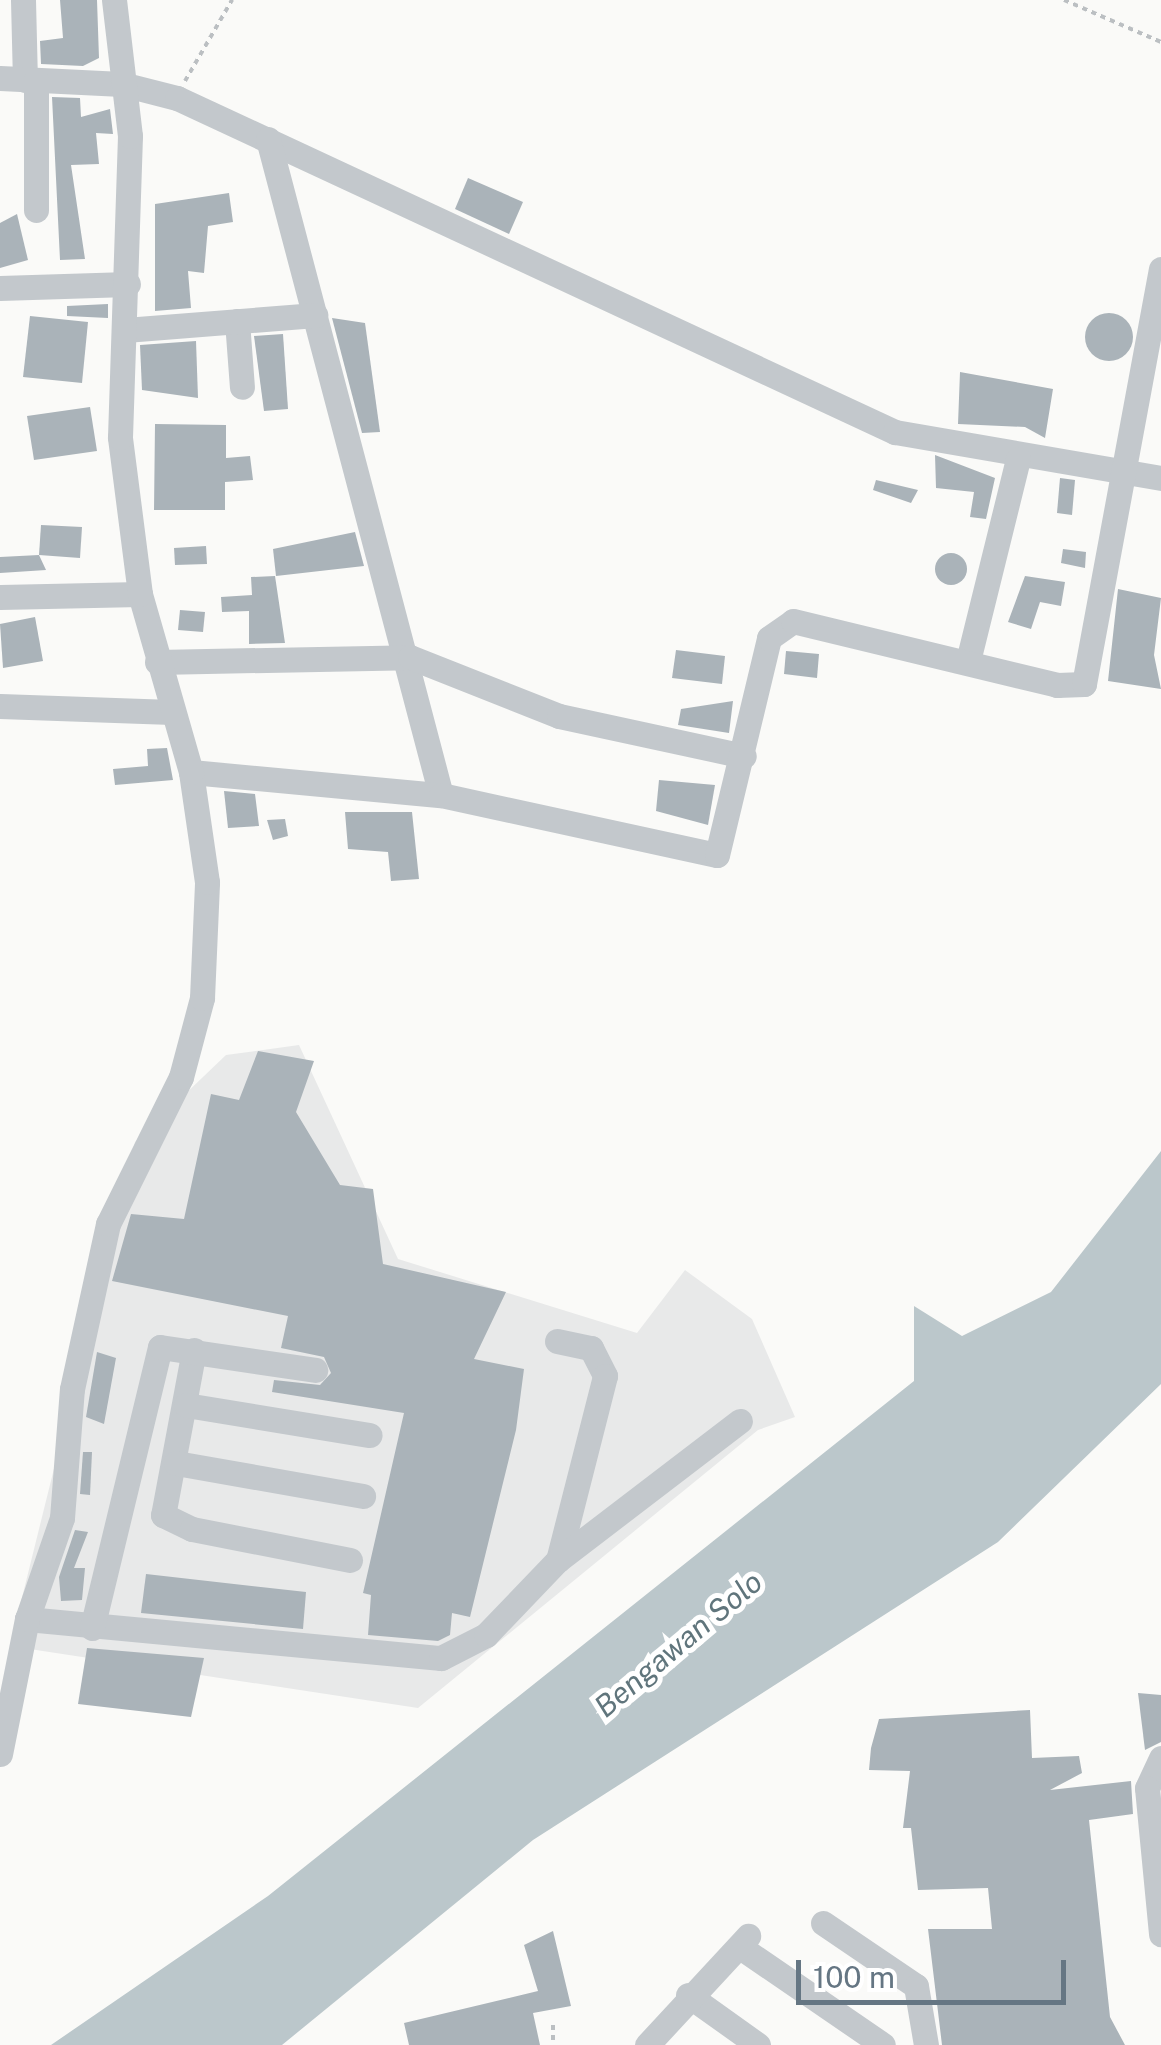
<!DOCTYPE html>
<style>
body{margin:0}
#map{position:relative;width:1161px;height:2045px;overflow:hidden;background:#fafaf8;font-family:"Public Sans",sans-serif}
div>[style]{position:absolute}
.built>*{inset:0;background:#e8e9e9}
.water>*{inset:0;background:#bbc7cb}
.building>*{inset:0;background:#aab3b9}
.round{border-radius:50%}
.path>*{height:4px;margin-top:-2px;transform-origin:0;background:repeating-linear-gradient(90deg,#bbbfc2 0 5px,transparent 0 10px)}
.minor>*{height:25px;margin:-12.5px;padding:0 12.5px;transform-origin:12.5px;border-radius:12.5px;background:#c3c8cc}
span{translate:-50% -50%;white-space:nowrap;text-align:center;line-height:1.15;-webkit-text-stroke:10px #fff;paint-order:stroke}
.water-label{font-size:30px;color:#60757c;font-style:italic}
.scale{position:absolute;left:796px;top:1960px;width:270px;height:45px;box-sizing:border-box;border:5px solid #657683;border-top:0;padding-left:12px;font-size:30px;line-height:35px;white-space:nowrap;color:#657683;-webkit-text-stroke:8px #fff;paint-order:stroke}
</style>
<div id="map">
<div class="built">
<i style="clip-path:polygon(299px 1045px,398px 1259px,637px 1333px,685px 1270px,752px 1319px,795px 1417px,758px 1430px,418px 1708px,10px 1646px,135px 1142px,226px 1055px)"></i>
</div>
<div class="water">
<i style="clip-path:polygon(1161px 1151px,1161px 1384px,998px 1542px,533px 1840px,282px 2045px,51px 2045px,268px 1896px,914px 1381px,914px 1306px,962px 1336px,1051px 1292px)"></i>
</div>
<div class="building">
<i style="clip-path:polygon(60px 0,97px 0,99px 58px,83px 66px,41px 64px,40px 41px,63px 38px)"></i>
<i style="clip-path:polygon(52px 97px,80px 98px,81px 117px,110px 109px,113px 134px,96px 133px,99px 164px,71px 165px,85px 259px,60px 260px)"></i>
<i style="clip-path:polygon(468px 178px,523px 202px,509px 234px,455px 209px)"></i>
<i style="clip-path:polygon(229px 193px,233px 222px,208px 226px,204px 273px,188px 271px,191px 308px,155px 311px,155px 204px)"></i>
<i style="clip-path:polygon(17px 214px,28px 260px,0 268px,0 223px)"></i>
<i style="clip-path:polygon(108px 304px,108px 318px,67px 316px,67px 306px)"></i>
<i class="round" style="left:1085px;top:313px;width:48px;height:48px"></i>
<i style="clip-path:polygon(30px 316px,88px 322px,82px 383px,23px 377px)"></i>
<i style="clip-path:polygon(332px 318px,365px 323px,380px 432px,362px 433px)"></i>
<i style="clip-path:polygon(283px 334px,288px 409px,264px 411px,254px 336px)"></i>
<i style="clip-path:polygon(196px 341px,198px 398px,142px 390px,140px 345px)"></i>
<i style="clip-path:polygon(960px 372px,1053px 389px,1045px 438px,1025px 427px,958px 424px)"></i>
<i style="clip-path:polygon(90px 407px,97px 451px,34px 460px,27px 416px)"></i>
<i style="clip-path:polygon(155px 424px,226px 425px,226px 458px,250px 456px,253px 480px,225px 482px,225px 510px,154px 510px)"></i>
<i style="clip-path:polygon(935px 455px,995px 478px,986px 519px,970px 517px,974px 492px,936px 488px)"></i>
<i style="clip-path:polygon(1060px 478px,1075px 480px,1072px 515px,1057px 513px)"></i>
<i style="clip-path:polygon(876px 480px,918px 490px,911px 503px,873px 490px)"></i>
<i style="clip-path:polygon(41px 525px,82px 527px,80px 558px,39px 555px)"></i>
<i style="clip-path:polygon(355px 532px,364px 566px,276px 576px,273px 549px)"></i>
<i style="clip-path:polygon(206px 546px,207px 564px,175px 565px,174px 548px)"></i>
<i style="clip-path:polygon(1063px 549px,1086px 552px,1085px 568px,1061px 563px)"></i>
<i class="round" style="left:935px;top:553px;width:32px;height:32px"></i>
<i style="clip-path:polygon(39px 555px,46px 570px,0 573px,0 557px)"></i>
<i style="clip-path:polygon(275px 576px,285px 643px,249px 644px,249px 611px,222px 612px,221px 597px,252px 595px,251px 577px)"></i>
<i style="clip-path:polygon(1025px 576px,1065px 582px,1061px 606px,1040px 602px,1031px 629px,1008px 622px)"></i>
<i style="clip-path:polygon(1118px 589px,1161px 598px,1154px 655px,1161px 689px,1108px 681px)"></i>
<i style="clip-path:polygon(180px 610px,205px 612px,203px 632px,178px 630px)"></i>
<i style="clip-path:polygon(35px 617px,43px 661px,3px 668px,0 624px)"></i>
<i style="clip-path:polygon(676px 650px,725px 656px,722px 684px,672px 678px)"></i>
<i style="clip-path:polygon(786px 651px,819px 654px,817px 678px,784px 674px)"></i>
<i style="clip-path:polygon(733px 701px,729px 733px,678px 725px,681px 709px)"></i>
<i style="clip-path:polygon(167px 748px,173px 780px,115px 785px,113px 769px,148px 766px,147px 749px)"></i>
<i style="clip-path:polygon(659px 780px,715px 785px,708px 825px,656px 811px)"></i>
<i style="clip-path:polygon(224px 791px,255px 794px,259px 826px,228px 828px)"></i>
<i style="clip-path:polygon(345px 812px,412px 812px,419px 879px,391px 881px,388px 852px,348px 849px)"></i>
<i style="clip-path:polygon(285px 819px,288px 836px,273px 840px,267px 820px)"></i>
<i style="clip-path:polygon(258px 1051px,314px 1061px,296px 1112px,340px 1185px,373px 1189px,383px 1264px,506px 1292px,474px 1359px,524px 1369px,516px 1430px,470px 1617px,452px 1613px,450px 1635px,438px 1641px,368px 1635px,371px 1595px,363px 1593px,404px 1413px,272px 1392px,274px 1380px,320px 1385px,331px 1373px,324px 1357px,281px 1348px,288px 1316px,112px 1281px,131px 1214px,184px 1219px,211px 1094px,239px 1100px)"></i>
<i style="clip-path:polygon(97px 1352px,116px 1358px,104px 1424px,86px 1417px)"></i>
<i style="clip-path:polygon(83px 1452px,92px 1452px,90px 1495px,80px 1494px)"></i>
<i style="clip-path:polygon(75px 1530px,88px 1532px,74px 1568px,85px 1568px,82px 1600px,61px 1601px,59px 1577px)"></i>
<i style="clip-path:polygon(146px 1574px,306px 1592px,303px 1629px,141px 1613px)"></i>
<i style="clip-path:polygon(87px 1648px,204px 1658px,191px 1717px,78px 1704px)"></i>
<i style="clip-path:polygon(1138px 1693px,1161px 1695px,1161px 1742px,1145px 1750px)"></i>
<i style="clip-path:polygon(1030px 1710px,1032px 1758px,1079px 1756px,1082px 1773px,1050px 1790px,1131px 1781px,1133px 1814px,1089px 1820px,1110px 2017px,1125px 2045px,942px 2045px,928px 1929px,992px 1929px,988px 1888px,918px 1890px,911px 1828px,903px 1828px,910px 1771px,869px 1770px,871px 1748px,879px 1719px)"></i>
<i style="clip-path:polygon(553px 1931px,571px 2006px,533px 2013px,540px 2045px,409px 2045px,404px 2023px,538px 1991px,524px 1945px)"></i>
</div>
<div class="path">
<i style="left:1064px;top:0;width:106px;rotate:23.4deg"></i>
<i style="left:185px;top:81px;width:94px;rotate:-59.9deg"></i>
<i style="left:553px;top:2025px;width:20px;rotate:90deg"></i>
</div>
<div class="minor">
<i style="left:23px;top:0;width:80px;rotate:88.6deg"></i>
<i style="left:0;top:78px;width:122px;rotate:2.8deg"></i>
<i style="left:122px;top:84px;width:57px;rotate:14.3deg"></i>
<i style="left:177px;top:98px;width:792px;rotate:24.95deg"></i>
<i style="left:895px;top:432px;width:270px;rotate:9.8deg"></i>
<i style="left:268px;top:139px;width:678px;rotate:75.23deg"></i>
<i style="left:36px;top:210px;width:130px;rotate:-90deg"></i>
<i style="left:0;top:288px;width:128px;rotate:-1.8deg"></i>
<i style="left:237px;top:321px;width:66px;rotate:85.7deg"></i>
<i style="left:125px;top:330px;width:191px;rotate:-4.5deg"></i>
<i style="left:0;top:597px;width:140px;rotate:-1.2deg"></i>
<i style="left:968px;top:661px;width:208px;rotate:-76.1deg"></i>
<i style="left:157px;top:662px;width:253px;rotate:-1.1deg"></i>
<i style="left:410px;top:657px;width:160px;rotate:21.6deg"></i>
<i style="left:559px;top:716px;width:189px;rotate:12.2deg"></i>
<i style="left:0;top:706px;width:172px;rotate:2deg"></i>
<i style="left:191px;top:772px;width:251px;rotate:5.3deg"></i>
<i style="left:441px;top:795px;width:282px;rotate:12.3deg"></i>
<i style="left:717px;top:855px;width:223px;rotate:-76.5deg"></i>
<i style="left:769px;top:638px;width:29px;rotate:-35deg"></i>
<i style="left:793px;top:621px;width:272px;rotate:13.6deg"></i>
<i style="left:1057px;top:685px;width:27px;rotate:-2deg"></i>
<i style="left:1084px;top:684px;width:422px;rotate:-79.5deg"></i>
<i style="left:557px;top:1341px;width:35px;rotate:12deg"></i>
<i style="left:591px;top:1348px;width:31px;rotate:63deg"></i>
<i style="left:605px;top:1376px;width:190px;rotate:104.3deg"></i>
<i style="left:194px;top:1350px;width:168px;rotate:100.6deg"></i>
<i style="left:163px;top:1515px;width:32px;rotate:26deg"></i>
<i style="left:192px;top:1529px;width:161px;rotate:11.1deg"></i>
<i style="left:186px;top:1405px;width:186px;rotate:9.3deg"></i>
<i style="left:176px;top:1463px;width:190px;rotate:10deg"></i>
<i style="left:27px;top:1619px;width:416px;rotate:5.4deg"></i>
<i style="left:441px;top:1658px;width:51px;rotate:-27.1deg"></i>
<i style="left:486px;top:1635px;width:104px;rotate:-46.2deg"></i>
<i style="left:558px;top:1560px;width:229px;rotate:-37.4deg"></i>
<i style="left:92px;top:1628px;width:289px;rotate:-76.4deg"></i>
<i style="left:160px;top:1347px;width:157px;rotate:8.4deg"></i>
<i style="left:0;top:1754px;width:138px;rotate:-78.7deg"></i>
<i style="left:27px;top:1619px;width:107px;rotate:-70.9deg"></i>
<i style="left:62px;top:1518px;width:129px;rotate:-85.6deg"></i>
<i style="left:72px;top:1389px;width:169px;rotate:-77.7deg"></i>
<i style="left:108px;top:1224px;width:164px;rotate:-63.6deg"></i>
<i style="left:181px;top:1077px;width:82px;rotate:-75.1deg"></i>
<i style="left:202px;top:998px;width:116px;rotate:-87.5deg"></i>
<i style="left:207px;top:882px;width:111px;rotate:-98.3deg"></i>
<i style="left:191px;top:772px;width:185px;rotate:-106deg"></i>
<i style="left:140px;top:594px;width:158px;rotate:-97.3deg"></i>
<i style="left:120px;top:437px;width:301px;rotate:-88.1deg"></i>
<i style="left:130px;top:136px;width:137px;rotate:-96.7deg"></i>
<i style="left:1161px;top:1758px;width:33px;rotate:115deg"></i>
<i style="left:1147px;top:1788px;width:147px;rotate:84.5deg"></i>
<i style="left:823px;top:1923px;width:112px;rotate:34.1deg"></i>
<i style="left:916px;top:1986px;width:60px;rotate:80.4deg"></i>
<i style="left:740px;top:1947px;width:173px;rotate:34.4deg"></i>
<i style="left:688px;top:1995px;width:86px;rotate:35.5deg"></i>
<i style="left:647px;top:2045px;width:149px;rotate:-47.2deg"></i>
</div>
<div class="water-label">
<span style="left:678px;top:1644px;rotate:-40deg">Bengawan Solo</span>
</div>
<div class="scale">100 m</div>
</div>
